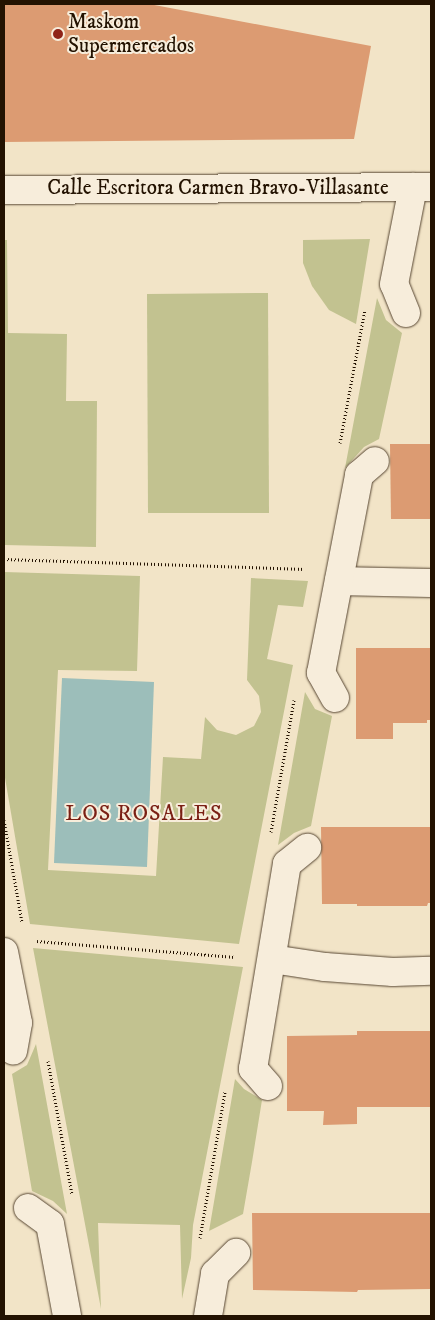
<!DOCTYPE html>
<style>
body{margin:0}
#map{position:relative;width:435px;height:1320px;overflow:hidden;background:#f2e4c7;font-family:"IM FELL DW Pica",serif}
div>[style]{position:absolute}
.green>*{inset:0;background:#c2c290}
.water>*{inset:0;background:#9cbeba}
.building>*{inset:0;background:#dc9b72}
.path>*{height:3px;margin-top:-1.5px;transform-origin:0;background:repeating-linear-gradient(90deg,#231201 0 1px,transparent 0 3.5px)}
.roads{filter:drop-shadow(0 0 1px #574632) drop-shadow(0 0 1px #574632)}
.minor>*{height:28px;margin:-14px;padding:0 14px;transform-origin:14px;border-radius:14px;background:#f7eddb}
.dots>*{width:14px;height:14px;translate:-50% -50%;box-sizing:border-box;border:2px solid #f7eddb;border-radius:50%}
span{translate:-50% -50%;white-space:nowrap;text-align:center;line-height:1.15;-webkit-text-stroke:4px #f7eddb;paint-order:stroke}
.poi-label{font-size:21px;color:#231201}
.left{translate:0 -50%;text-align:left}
.street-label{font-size:21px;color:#231201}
.neighbourhood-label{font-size:22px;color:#7a1f14;letter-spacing:1px}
.frame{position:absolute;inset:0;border:5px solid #231201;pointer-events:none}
</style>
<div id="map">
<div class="green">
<i style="clip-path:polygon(370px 239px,356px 324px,329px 310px,312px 286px,303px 263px,303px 240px)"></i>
<i style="clip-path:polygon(4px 240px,7px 240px,8px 333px,67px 334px,66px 401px,97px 401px,96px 547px,4px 545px)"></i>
<i style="clip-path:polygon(268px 293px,269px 513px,148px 513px,147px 294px)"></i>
<i style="clip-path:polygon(377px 298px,386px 320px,402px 333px,379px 439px,364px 447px,345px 468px)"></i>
<i style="clip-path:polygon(4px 572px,140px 576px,137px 671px,58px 670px,48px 870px,156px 876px,163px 757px,201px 759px,205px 717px,217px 730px,236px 735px,254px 726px,261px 712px,259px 696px,247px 680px,251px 578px,308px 581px,303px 607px,278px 605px,267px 659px,293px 665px,239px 944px,30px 924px,4px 772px)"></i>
<i style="clip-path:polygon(305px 692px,315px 709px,332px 716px,311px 826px,294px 833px,278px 845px)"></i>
<i style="clip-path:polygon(33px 948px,243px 967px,193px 1225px,191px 1258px,182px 1299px,180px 1225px,98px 1223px,101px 1309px)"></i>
<i style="clip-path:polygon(36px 1044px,67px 1214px,53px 1201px,32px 1191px,12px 1074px,27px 1065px)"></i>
<i style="clip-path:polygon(235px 1079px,244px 1089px,262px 1100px,252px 1162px,243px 1214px,209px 1231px)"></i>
</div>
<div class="water">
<i style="clip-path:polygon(62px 678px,154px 682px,147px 867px,54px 863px)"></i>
</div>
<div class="building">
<i style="clip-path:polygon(4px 4px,149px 4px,371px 46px,354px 139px,4px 142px)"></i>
<i style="clip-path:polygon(390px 444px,431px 444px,431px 519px,391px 519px)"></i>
<i style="clip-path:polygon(356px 648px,431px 648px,431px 720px,427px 720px,427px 723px,393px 723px,393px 739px,356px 739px)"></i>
<i style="clip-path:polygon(321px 827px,431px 827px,431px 903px,428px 903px,427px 906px,357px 906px,357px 904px,322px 904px)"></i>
<i style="clip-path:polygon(357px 1031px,431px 1031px,431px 1107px,357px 1107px,357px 1124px,323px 1125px,324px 1111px,287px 1111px,287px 1036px,357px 1035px)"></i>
<i style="clip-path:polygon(252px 1213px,431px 1213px,431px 1289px,358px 1290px,357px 1292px,253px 1290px)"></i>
</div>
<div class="path">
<i style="left:340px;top:443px;width:136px;rotate:-79.4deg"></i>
<i style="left:4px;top:559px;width:301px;rotate:1.9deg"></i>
<i style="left:4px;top:820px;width:104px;rotate:80deg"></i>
<i style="left:271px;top:832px;width:134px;rotate:-80.1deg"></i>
<i style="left:37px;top:941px;width:199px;rotate:4.6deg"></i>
<i style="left:48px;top:1061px;width:136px;rotate:79.8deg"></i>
<i style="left:200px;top:1238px;width:149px;rotate:-80.3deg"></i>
</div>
<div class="roads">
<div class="minor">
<i style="left:4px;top:190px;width:427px;rotate:-0.4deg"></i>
<i style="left:406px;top:313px;width:31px;rotate:-112deg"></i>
<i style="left:394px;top:284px;width:99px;rotate:-78.9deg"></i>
<i style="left:339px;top:581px;width:92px;rotate:1.2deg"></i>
<i style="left:335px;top:698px;width:29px;rotate:-119deg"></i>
<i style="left:321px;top:673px;width:202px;rotate:-79.1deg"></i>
<i style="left:359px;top:475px;width:21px;rotate:-41deg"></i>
<i style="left:4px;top:952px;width:72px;rotate:78.8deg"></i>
<i style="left:18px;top:1023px;width:28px;rotate:100deg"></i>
<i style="left:272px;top:959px;width:54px;rotate:8.6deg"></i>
<i style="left:325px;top:967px;width:68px;rotate:4.2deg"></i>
<i style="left:393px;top:972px;width:38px;rotate:-2deg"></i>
<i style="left:268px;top:1086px;width:23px;rotate:-131deg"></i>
<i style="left:253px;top:1069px;width:208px;rotate:-80.6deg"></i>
<i style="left:287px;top:864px;width:26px;rotate:-39deg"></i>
<i style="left:28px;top:1208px;width:27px;rotate:36deg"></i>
<i style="left:50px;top:1224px;width:94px;rotate:79.5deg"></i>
<i style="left:208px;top:1316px;width:43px;rotate:-80.5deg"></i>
<i style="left:215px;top:1274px;width:30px;rotate:-45deg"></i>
</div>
</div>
<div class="dots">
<i style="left:58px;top:34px;background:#8f2418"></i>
</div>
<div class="poi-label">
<span class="left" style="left:68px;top:34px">Maskom<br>Supermercados</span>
</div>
<div class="street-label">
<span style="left:218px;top:188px">Calle Escritora Carmen Bravo-Villasante</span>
</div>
<div class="neighbourhood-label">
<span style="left:144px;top:814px">LOS ROSALES</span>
</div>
<div class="frame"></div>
</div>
